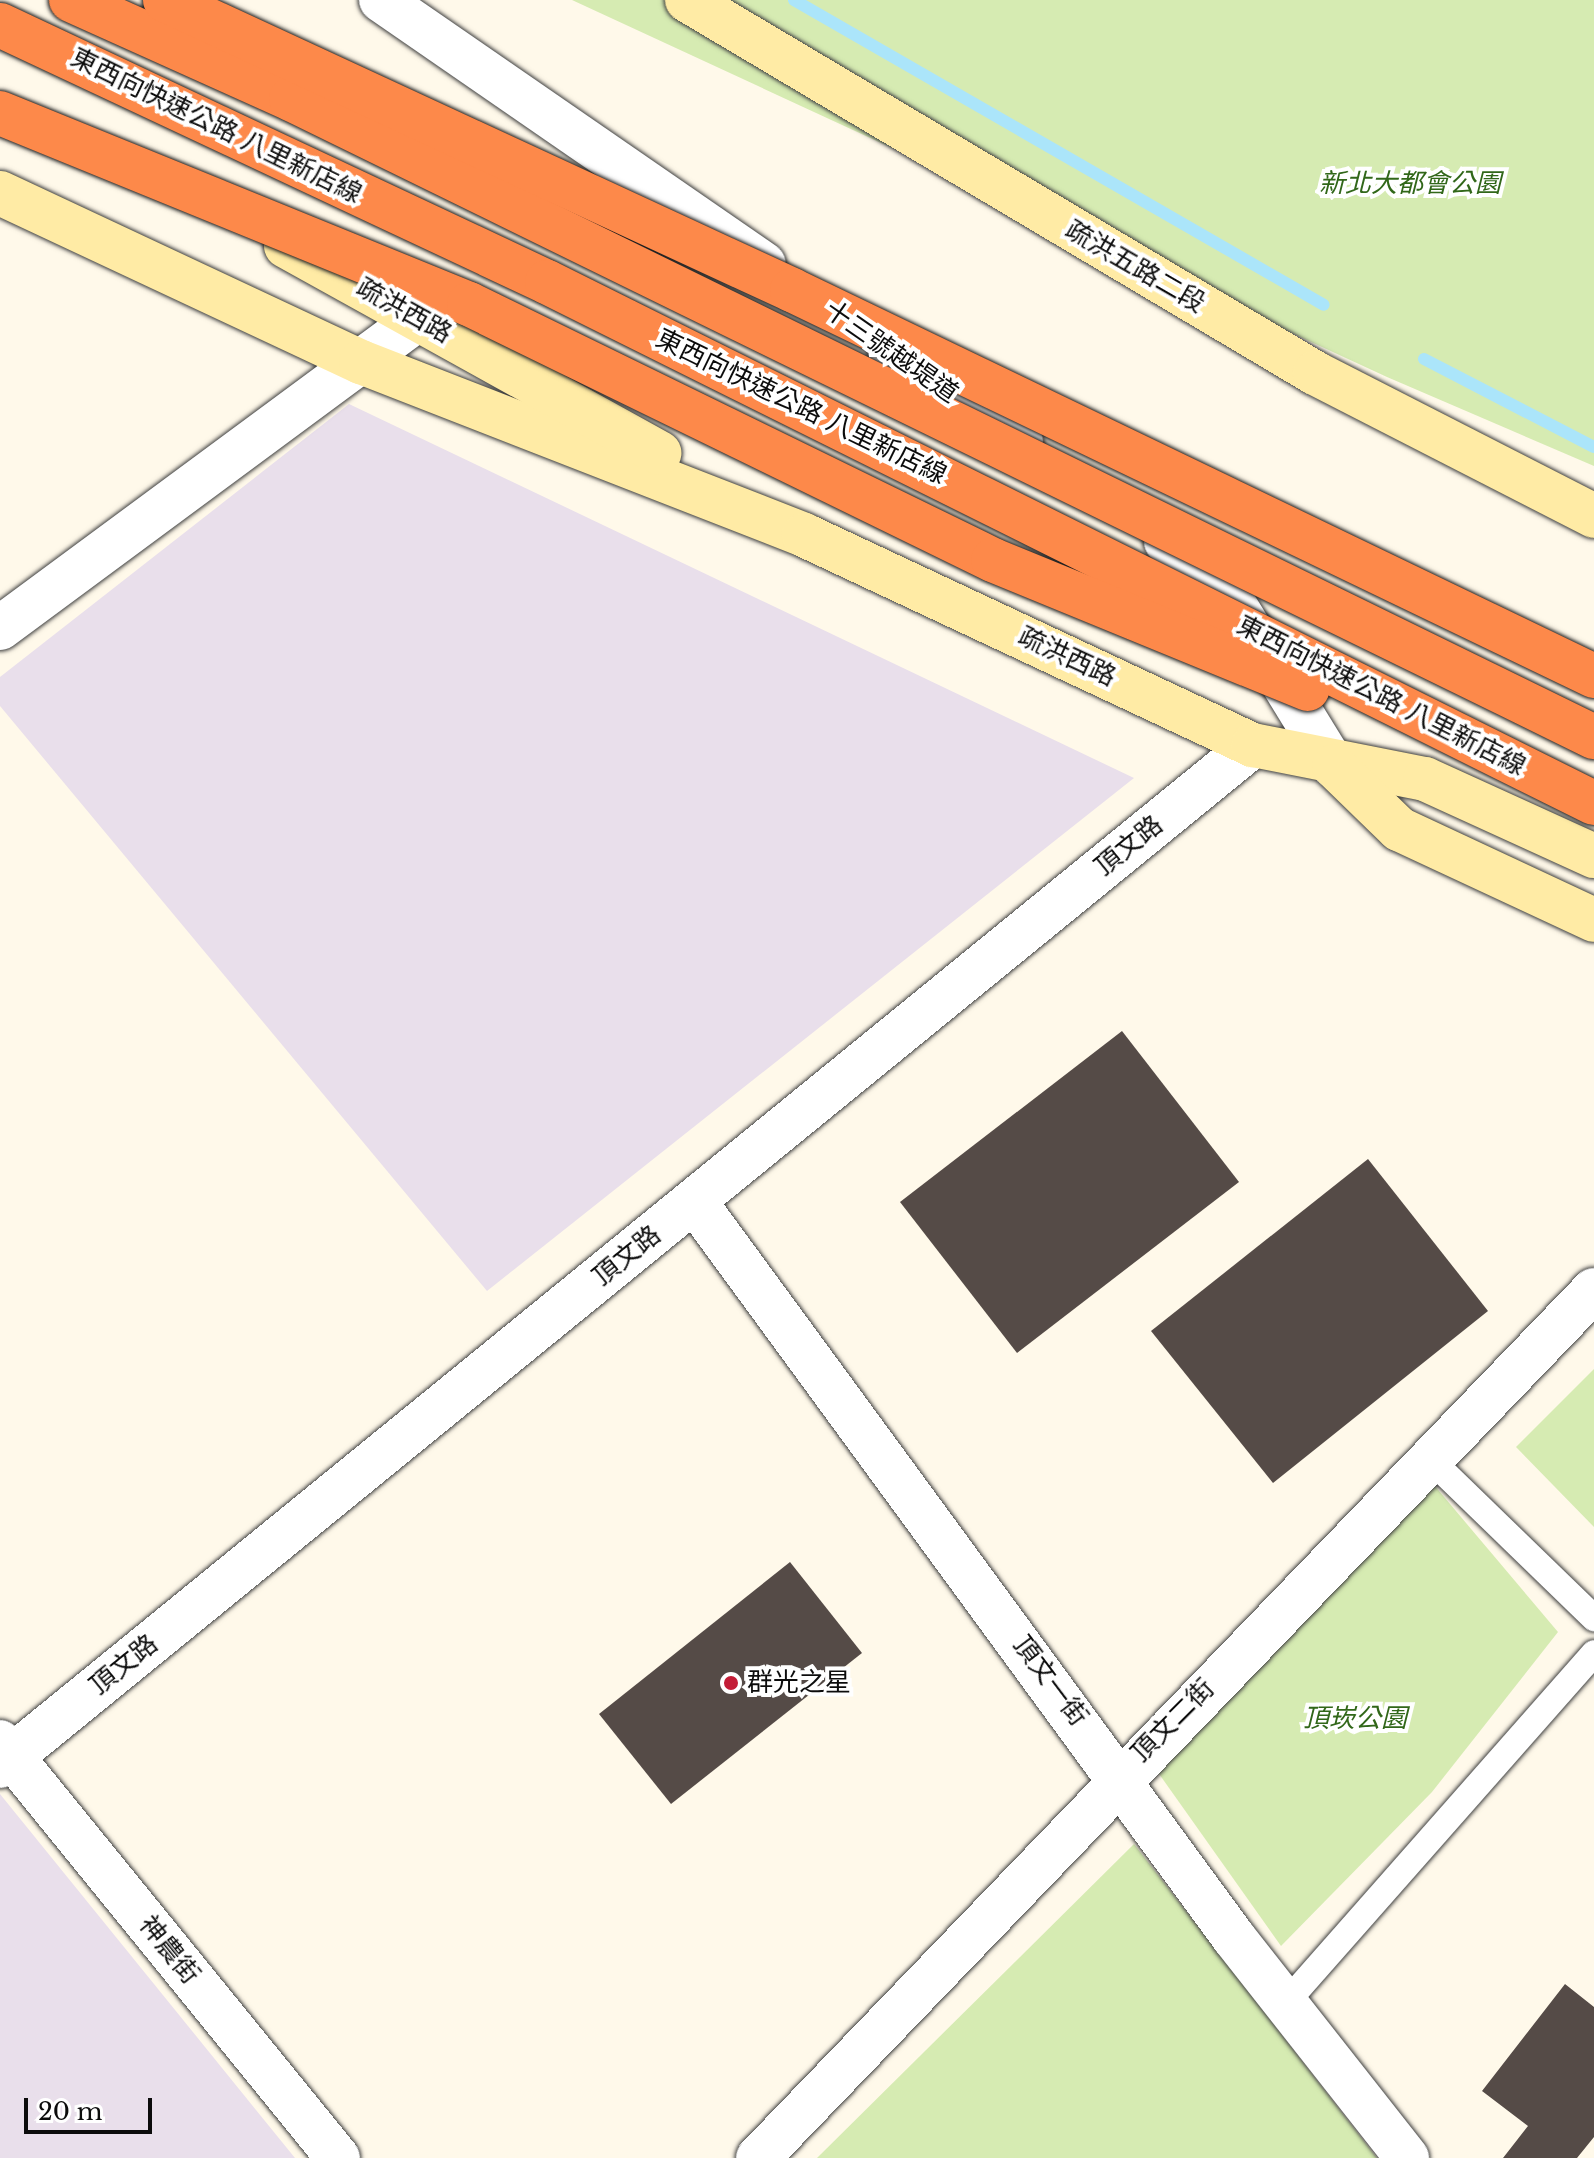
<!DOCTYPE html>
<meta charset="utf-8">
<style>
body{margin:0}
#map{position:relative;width:1594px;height:2158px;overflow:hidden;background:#fff9ea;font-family:"Libre Baskerville","Noto Sans TC",serif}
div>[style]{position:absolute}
.industrial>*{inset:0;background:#e9dfeb}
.green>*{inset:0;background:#d6ebb2}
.stream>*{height:12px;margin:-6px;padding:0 6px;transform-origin:6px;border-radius:6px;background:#abe5fa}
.building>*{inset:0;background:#554b47}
.roads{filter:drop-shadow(0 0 2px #3f3f3f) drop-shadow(0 0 2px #3f3f3f)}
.lane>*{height:26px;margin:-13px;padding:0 13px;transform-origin:13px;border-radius:13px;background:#fff}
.street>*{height:44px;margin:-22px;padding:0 22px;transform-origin:22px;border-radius:22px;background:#fff}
.secondary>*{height:44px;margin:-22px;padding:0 22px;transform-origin:22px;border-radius:22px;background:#ffeba5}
.bridges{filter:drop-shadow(0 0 2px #1d1d1d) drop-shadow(0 0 2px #1d1d1d)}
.highway-bridge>*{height:44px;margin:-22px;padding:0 22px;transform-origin:22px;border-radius:22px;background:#fd894a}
.dots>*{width:22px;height:22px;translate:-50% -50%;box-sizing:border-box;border:4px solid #fff;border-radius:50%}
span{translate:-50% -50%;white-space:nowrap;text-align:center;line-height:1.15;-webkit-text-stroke:8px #fff;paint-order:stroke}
.street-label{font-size:26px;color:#0c0c0c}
.park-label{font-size:26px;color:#316719;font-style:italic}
.poi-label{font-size:26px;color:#0c0c0c}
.left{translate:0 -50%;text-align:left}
.scale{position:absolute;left:24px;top:2098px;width:128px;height:36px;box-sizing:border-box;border:4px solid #0c0c0c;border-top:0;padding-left:10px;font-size:24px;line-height:28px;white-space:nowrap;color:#0c0c0c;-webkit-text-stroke:6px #fff;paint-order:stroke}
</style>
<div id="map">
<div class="industrial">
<i style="clip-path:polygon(349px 404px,1134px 778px,487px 1291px,0 706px,0 677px)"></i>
<i style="clip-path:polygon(0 1794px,295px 2158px,0 2158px)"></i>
</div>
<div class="green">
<i style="clip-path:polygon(572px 0,1594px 0,1594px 466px,1387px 377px)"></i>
<i style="clip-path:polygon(1594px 1369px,1594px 1527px,1516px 1447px)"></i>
<i style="clip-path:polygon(1434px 1485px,1558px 1632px,1432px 1792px,1281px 1946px,1157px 1771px)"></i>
<i style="clip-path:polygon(1134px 1844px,1377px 2158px,817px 2158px)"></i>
</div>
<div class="stream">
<i style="left:794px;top:0;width:611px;rotate:29.92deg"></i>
<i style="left:1424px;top:359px;width:191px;rotate:27.4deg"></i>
</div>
<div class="building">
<i style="clip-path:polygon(1122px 1031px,1239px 1182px,1017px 1353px,900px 1202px)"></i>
<i style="clip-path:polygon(1368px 1159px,1488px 1311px,1273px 1483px,1151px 1331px)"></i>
<i style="clip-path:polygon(790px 1562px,862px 1653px,671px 1804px,599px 1714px)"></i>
<i style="clip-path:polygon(1565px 1984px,1594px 2007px,1594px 2137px,1577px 2158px,1503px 2158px,1528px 2126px,1482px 2091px)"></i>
</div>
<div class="roads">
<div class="lane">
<i style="left:1432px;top:1461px;width:226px;rotate:44.1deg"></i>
<i style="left:1284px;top:2005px;width:469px;rotate:-48.6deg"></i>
</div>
<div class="street">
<i style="left:381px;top:0;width:465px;rotate:34.6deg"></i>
<i style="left:890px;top:351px;width:159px;rotate:34.5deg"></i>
<i style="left:1166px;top:542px;width:61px;rotate:33.7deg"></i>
<i style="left:1217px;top:576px;width:223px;rotate:58.4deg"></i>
<i style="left:0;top:628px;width:520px;rotate:-36.47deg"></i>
<i style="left:695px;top:1202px;width:912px;rotate:53.78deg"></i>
<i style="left:1234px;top:1938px;width:280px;rotate:51.8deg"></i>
<i style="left:0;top:1742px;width:536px;rotate:50.91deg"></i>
<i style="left:0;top:1766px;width:1616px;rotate:-39.17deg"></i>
<i style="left:758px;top:2158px;width:1205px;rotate:-46.08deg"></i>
</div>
<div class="secondary">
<i style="left:687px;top:0;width:730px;rotate:30.71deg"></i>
<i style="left:1315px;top:373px;width:314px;rotate:27.1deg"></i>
<i style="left:0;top:193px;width:399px;rotate:25.1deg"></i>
<i style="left:361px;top:362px;width:476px;rotate:21.3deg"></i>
<i style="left:804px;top:535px;width:496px;rotate:25.1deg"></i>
<i style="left:1253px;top:745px;width:175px;rotate:11.2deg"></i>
<i style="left:1425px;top:779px;width:186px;rotate:24.5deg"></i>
<i style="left:286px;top:246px;width:427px;rotate:29deg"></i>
<i style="left:1334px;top:766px;width:91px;rotate:44.1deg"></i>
<i style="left:1399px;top:829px;width:215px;rotate:25deg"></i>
</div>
</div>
<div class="bridges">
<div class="highway-bridge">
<i style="left:71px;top:0;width:241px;rotate:24.2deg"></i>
<i style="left:291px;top:99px;width:1451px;rotate:26.09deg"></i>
<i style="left:165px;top:0;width:691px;rotate:24.82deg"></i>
<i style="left:792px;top:290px;width:890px;rotate:25.7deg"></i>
<i style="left:0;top:25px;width:604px;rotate:25.17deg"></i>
<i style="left:547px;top:282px;width:1169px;rotate:26.46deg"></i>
<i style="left:0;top:113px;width:506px;rotate:22.16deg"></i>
<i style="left:469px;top:304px;width:583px;rotate:26.04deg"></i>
<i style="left:993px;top:560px;width:340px;rotate:22.3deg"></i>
</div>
</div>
<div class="dots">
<i style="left:731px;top:1683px;background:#c31c36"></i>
</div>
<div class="street-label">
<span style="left:216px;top:126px;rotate:26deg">東西向快速公路 八里新店線</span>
<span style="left:1135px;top:267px;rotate:30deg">疏洪五路二段</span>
<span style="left:404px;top:311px;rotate:29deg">疏洪西路</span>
<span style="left:891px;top:352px;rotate:35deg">十三號越堤道</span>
<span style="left:801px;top:407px;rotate:26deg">東西向快速公路 八里新店線</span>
<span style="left:1067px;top:657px;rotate:25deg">疏洪西路</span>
<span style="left:1381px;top:696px;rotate:27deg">東西向快速公路 八里新店線</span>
<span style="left:1129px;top:846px;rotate:-39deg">頂文路</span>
<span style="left:627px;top:1256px;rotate:-39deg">頂文路</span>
<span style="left:124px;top:1665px;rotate:-39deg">頂文路</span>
<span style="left:1050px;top:1681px;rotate:53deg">頂文一街</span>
<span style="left:1173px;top:1721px;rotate:-45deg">頂文二街</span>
<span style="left:169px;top:1950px;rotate:51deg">神農街</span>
</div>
<div class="park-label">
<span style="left:1410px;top:184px">新北大都會公園</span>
<span style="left:1355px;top:1719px">頂崁公園</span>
</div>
<div class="poi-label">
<span class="left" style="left:747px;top:1683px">群光之星</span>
</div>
<div class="scale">20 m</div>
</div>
